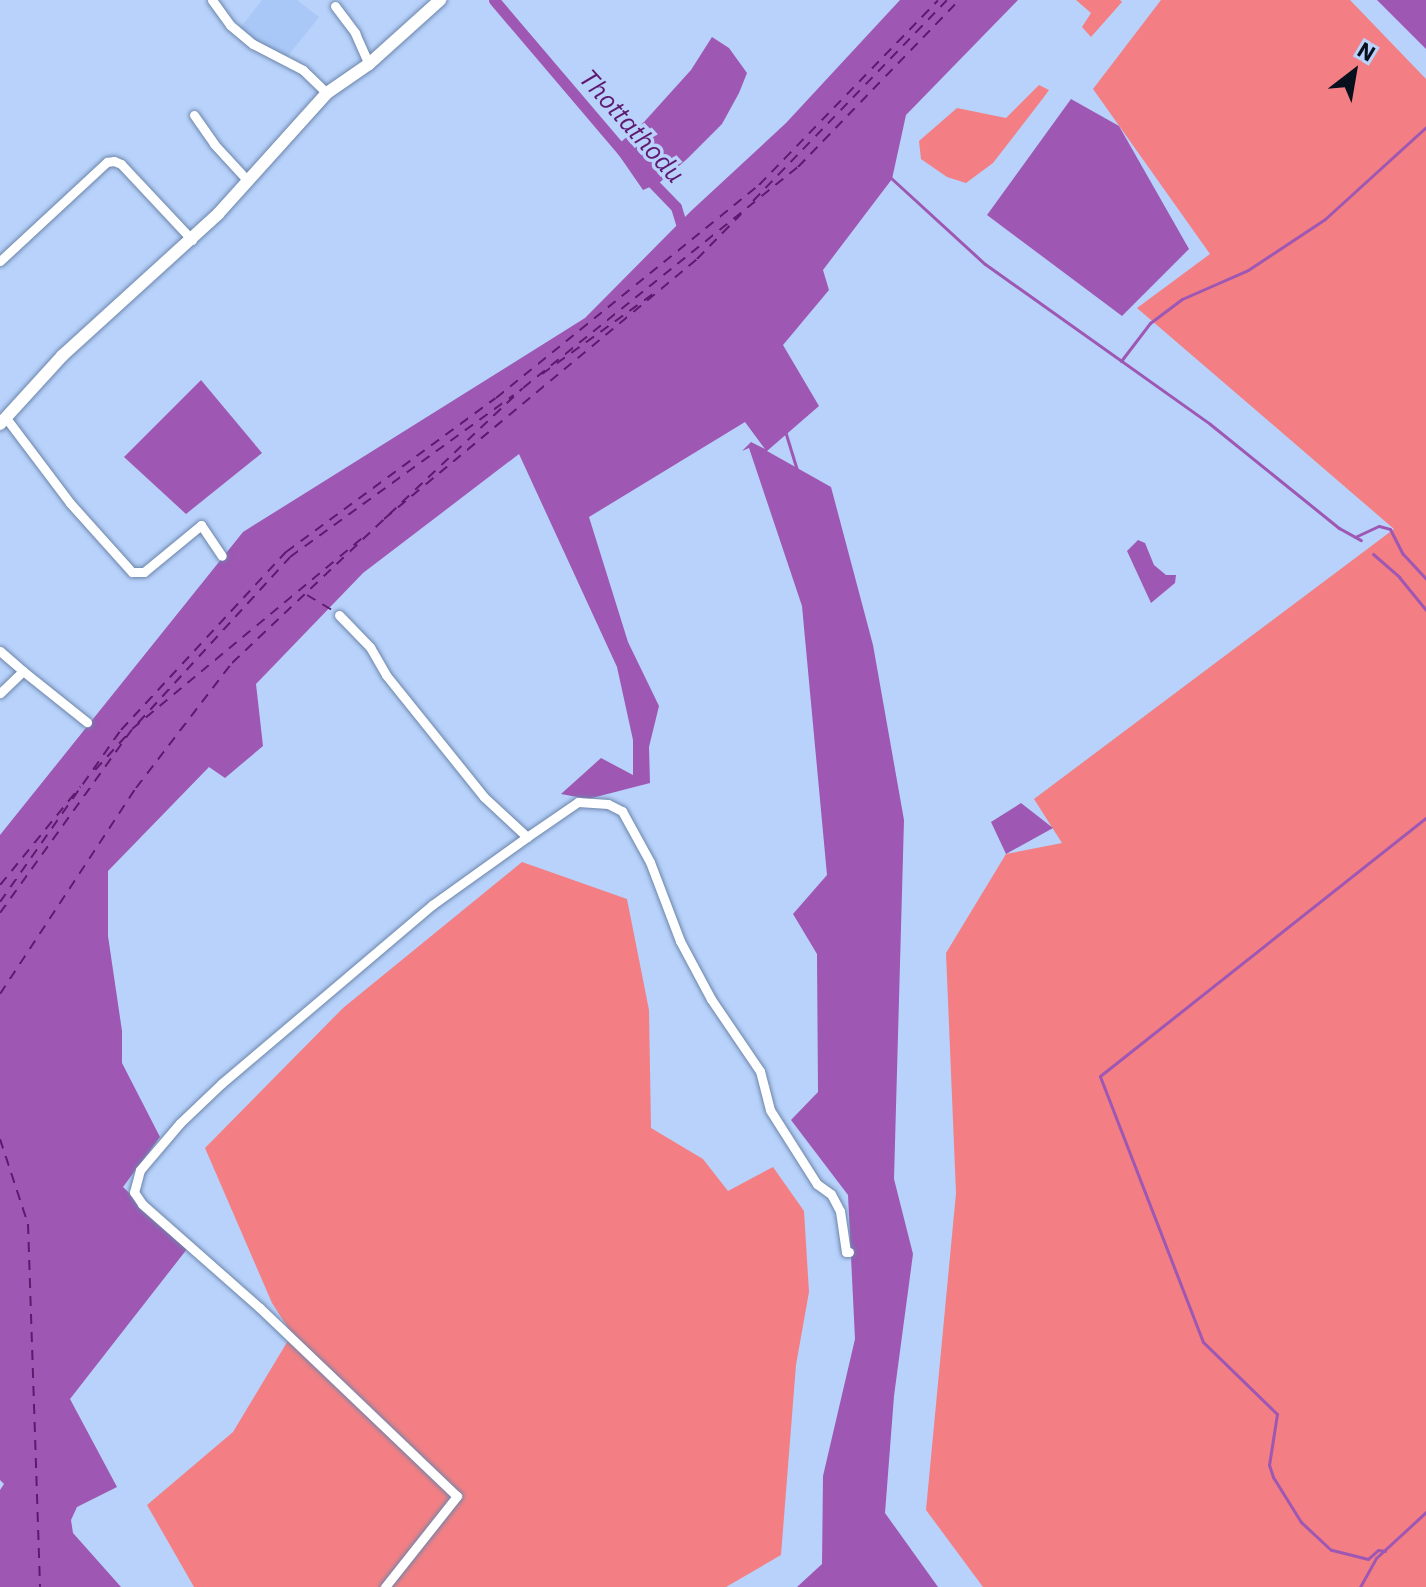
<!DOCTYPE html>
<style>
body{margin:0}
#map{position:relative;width:1426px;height:1587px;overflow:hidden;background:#b8d2fb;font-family:"IBM Plex Sans",sans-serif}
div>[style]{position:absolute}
.built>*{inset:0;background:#aac8f7}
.green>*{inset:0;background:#f37f84}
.water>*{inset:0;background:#9e57b3}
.stream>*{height:3px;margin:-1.5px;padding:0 1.5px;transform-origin:1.5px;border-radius:1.5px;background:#9e57b3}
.canal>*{height:11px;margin:-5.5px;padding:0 5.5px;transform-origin:5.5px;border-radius:5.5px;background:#9e57b3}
.ferry>*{height:2px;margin-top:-1px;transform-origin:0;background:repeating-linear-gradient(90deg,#5e196f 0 10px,transparent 0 18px)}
.roads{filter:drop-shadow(0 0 2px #6c85aa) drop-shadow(0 0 2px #6c85aa)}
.minor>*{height:9px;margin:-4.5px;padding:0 4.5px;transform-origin:4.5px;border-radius:4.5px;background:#fff}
.secondary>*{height:12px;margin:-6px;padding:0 6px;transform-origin:6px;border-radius:6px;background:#fff}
span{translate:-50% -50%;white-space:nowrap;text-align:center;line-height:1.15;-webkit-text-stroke:7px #b8d2fb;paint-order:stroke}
.water-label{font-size:26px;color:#5e196f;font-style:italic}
.north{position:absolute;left:1314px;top:32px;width:80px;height:80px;-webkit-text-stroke:6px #b8d2fb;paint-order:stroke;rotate:31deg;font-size:22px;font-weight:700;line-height:32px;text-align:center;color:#08101e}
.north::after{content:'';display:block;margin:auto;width:28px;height:36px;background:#08101e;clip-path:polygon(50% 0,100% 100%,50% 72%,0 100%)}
</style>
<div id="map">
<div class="built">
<i style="clip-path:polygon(262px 0,297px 0,319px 17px,283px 62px,240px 28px)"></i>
</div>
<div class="green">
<i style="clip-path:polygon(1076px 0,1120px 0,1122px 2px,1091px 37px,1082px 27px,1091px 13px)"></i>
<i style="clip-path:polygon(1161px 0,1350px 0,1426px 79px,1426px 1587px,983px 1587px,926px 1510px,956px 1193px,946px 953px,1006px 854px,1062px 843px,1034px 799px,1394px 529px,1137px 308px,1210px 254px,1093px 89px)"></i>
<i style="clip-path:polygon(1039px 85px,1049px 90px,1044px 97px,993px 163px,966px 183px,947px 177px,921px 159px,919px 141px,957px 108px,1006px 118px)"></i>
<i style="clip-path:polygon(522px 862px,627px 899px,649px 1010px,651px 1128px,703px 1159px,728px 1191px,773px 1167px,804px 1211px,809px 1292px,796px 1365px,781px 1555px,726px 1587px,194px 1587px,147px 1505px,233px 1432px,292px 1334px,272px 1303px,205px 1148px,343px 1008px)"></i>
</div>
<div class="water">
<i style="clip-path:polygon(900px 0,1018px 0,906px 115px,892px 179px,823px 270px,829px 290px,783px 345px,819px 406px,767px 451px,831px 487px,873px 645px,904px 820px,894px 1179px,913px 1254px,894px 1396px,885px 1513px,938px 1587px,797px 1587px,822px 1564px,823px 1476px,855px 1339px,848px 1195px,791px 1120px,818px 1092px,817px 954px,793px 914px,827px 875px,802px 606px,749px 448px,742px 451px,751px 442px,765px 449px,745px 422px,589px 517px,628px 642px,659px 706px,649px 747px,650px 783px,588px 799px,561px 794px,601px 758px,633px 775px,633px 740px,617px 667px,519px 454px,363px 573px,256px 684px,263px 746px,225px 778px,209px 767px,108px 871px,108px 936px,122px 1031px,122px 1063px,160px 1137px,123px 1187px,187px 1249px,70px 1399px,117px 1487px,77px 1507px,71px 1520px,73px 1533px,121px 1587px,0 1587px,0 1490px,4px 1484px,0 1480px,0 835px,243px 532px,585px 318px,691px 211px,786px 123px)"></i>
<i style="clip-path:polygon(1377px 0,1426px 0,1426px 49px)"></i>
<i style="clip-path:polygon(712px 37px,729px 48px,747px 73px,739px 93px,722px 124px,687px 159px,659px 183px,643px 190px,614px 148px,644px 122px,691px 70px)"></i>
<i style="clip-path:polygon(1071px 99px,1119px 126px,1189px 249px,1122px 316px,987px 215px)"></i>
<i style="clip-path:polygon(201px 380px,262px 453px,186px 514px,124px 457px)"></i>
<i style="clip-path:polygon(1138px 540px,1145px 543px,1154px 565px,1166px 575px,1176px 575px,1175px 583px,1151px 603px,1127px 551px)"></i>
<i style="clip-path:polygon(1021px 803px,1053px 828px,1006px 854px,991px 822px)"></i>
</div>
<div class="stream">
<i style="left:891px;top:178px;width:127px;rotate:42.5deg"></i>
<i style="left:985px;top:264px;width:276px;rotate:35.4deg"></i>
<i style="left:1210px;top:424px;width:166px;rotate:38.9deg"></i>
<i style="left:1339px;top:528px;width:25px;rotate:29deg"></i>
<i style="left:1121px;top:361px;width:48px;rotate:-52.7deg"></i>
<i style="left:1150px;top:323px;width:40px;rotate:-37deg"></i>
<i style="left:1182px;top:299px;width:72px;rotate:-23.7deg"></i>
<i style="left:1248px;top:270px;width:92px;rotate:-33.5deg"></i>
<i style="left:1325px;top:219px;width:137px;rotate:-42.3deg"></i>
<i style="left:785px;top:431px;width:41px;rotate:72.9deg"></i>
<i style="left:1355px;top:537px;width:26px;rotate:-25deg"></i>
<i style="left:1379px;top:526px;width:11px;rotate:15deg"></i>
<i style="left:1390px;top:529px;width:28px;rotate:63deg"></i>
<i style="left:1403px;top:554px;width:34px;rotate:47deg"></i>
<i style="left:1373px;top:554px;width:35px;rotate:41deg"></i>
<i style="left:1399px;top:577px;width:43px;rotate:50.7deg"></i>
<i style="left:1385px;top:1551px;width:7px;rotate:-172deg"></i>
<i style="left:1378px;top:1550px;width:13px;rotate:138deg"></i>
<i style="left:1368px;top:1559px;width:38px;rotate:-166deg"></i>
<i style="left:1331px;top:1550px;width:41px;rotate:-137deg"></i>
<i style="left:1301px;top:1522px;width:53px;rotate:-121.9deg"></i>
<i style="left:1273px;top:1477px;width:13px;rotate:-108deg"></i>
<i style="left:1269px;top:1465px;width:52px;rotate:-81.1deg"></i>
<i style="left:1277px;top:1414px;width:103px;rotate:-135.8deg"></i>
<i style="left:1203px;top:1342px;width:285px;rotate:-111.2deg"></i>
<i style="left:1100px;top:1076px;width:416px;rotate:-38.4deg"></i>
<i style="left:1360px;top:1587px;width:33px;rotate:-61deg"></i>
<i style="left:1376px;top:1558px;width:68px;rotate:-42.6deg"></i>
</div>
<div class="canal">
<i style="left:494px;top:0;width:204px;rotate:49.6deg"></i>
<i style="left:646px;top:176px;width:43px;rotate:45.9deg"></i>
<i style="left:676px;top:207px;width:28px;rotate:73deg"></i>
</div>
<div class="ferry">
<i style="left:753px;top:201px;width:279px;rotate:-46deg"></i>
<i style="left:542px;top:374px;width:137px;rotate:-35.8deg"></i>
<i style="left:384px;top:519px;width:407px;rotate:-39.7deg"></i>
<i style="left:697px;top:259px;width:63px;rotate:-45.6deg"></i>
<i style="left:307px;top:595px;width:33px;rotate:31deg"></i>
<i style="left:138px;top:723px;width:225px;rotate:-47.5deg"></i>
<i style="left:290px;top:557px;width:276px;rotate:-35.9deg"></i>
<i style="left:95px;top:770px;width:46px;rotate:-47.6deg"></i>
<i style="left:0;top:885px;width:127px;rotate:-50.8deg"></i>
<i style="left:0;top:902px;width:210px;rotate:-54.9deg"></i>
<i style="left:121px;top:730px;width:243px;rotate:-47.2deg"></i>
<i style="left:286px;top:552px;width:260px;rotate:-36.3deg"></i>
<i style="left:496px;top:398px;width:338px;rotate:-39deg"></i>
<i style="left:759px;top:185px;width:257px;rotate:-45.9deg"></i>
<i style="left:0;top:913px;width:226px;rotate:-54.3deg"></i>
<i style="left:132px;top:729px;width:298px;rotate:-39.7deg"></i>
<i style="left:0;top:994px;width:247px;rotate:-56.6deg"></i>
<i style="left:136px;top:788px;width:158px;rotate:-52.5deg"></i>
<i style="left:232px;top:663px;width:400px;rotate:-43.4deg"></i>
<i style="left:523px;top:388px;width:353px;rotate:-38.8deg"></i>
<i style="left:798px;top:167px;width:232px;rotate:-46deg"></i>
<i style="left:0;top:1139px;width:89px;rotate:71.8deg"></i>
<i style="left:28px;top:1224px;width:363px;rotate:88.1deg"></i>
</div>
<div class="roads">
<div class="minor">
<i style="left:212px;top:0;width:31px;rotate:54deg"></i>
<i style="left:230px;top:25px;width:30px;rotate:40deg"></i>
<i style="left:253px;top:44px;width:56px;rotate:27.5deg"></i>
<i style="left:303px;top:70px;width:33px;rotate:44deg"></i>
<i style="left:335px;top:6px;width:34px;rotate:53deg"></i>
<i style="left:355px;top:33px;width:34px;rotate:66deg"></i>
<i style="left:194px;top:115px;width:35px;rotate:55deg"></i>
<i style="left:214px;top:144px;width:50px;rotate:47.4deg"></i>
<i style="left:0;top:261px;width:146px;rotate:-42.8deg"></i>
<i style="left:107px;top:162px;width:7px;rotate:-8deg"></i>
<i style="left:114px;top:161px;width:8px;rotate:23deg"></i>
<i style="left:121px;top:164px;width:104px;rotate:46.9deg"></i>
<i style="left:6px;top:418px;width:106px;rotate:53deg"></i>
<i style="left:70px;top:503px;width:93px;rotate:48.1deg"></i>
<i style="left:132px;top:572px;width:12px"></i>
<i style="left:144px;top:572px;width:74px;rotate:-39.5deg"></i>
<i style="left:201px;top:525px;width:37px;rotate:56deg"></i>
<i style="left:339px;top:615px;width:45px;rotate:45.9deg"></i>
<i style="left:370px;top:647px;width:32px;rotate:60deg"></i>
<i style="left:386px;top:675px;width:156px;rotate:51.2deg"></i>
<i style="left:484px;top:797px;width:59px;rotate:42.9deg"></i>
<i style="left:527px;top:837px;width:117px;rotate:144.4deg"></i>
<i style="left:432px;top:905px;width:275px;rotate:139.7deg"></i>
<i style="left:222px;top:1083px;width:58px;rotate:136.4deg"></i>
<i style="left:180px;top:1123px;width:62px;rotate:130.4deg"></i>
<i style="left:140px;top:1170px;width:23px;rotate:105deg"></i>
<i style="left:134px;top:1192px;width:14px;rotate:56deg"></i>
<i style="left:142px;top:1204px;width:157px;rotate:41.4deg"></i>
<i style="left:260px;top:1308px;width:272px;rotate:43.7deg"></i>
<i style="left:457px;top:1496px;width:116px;rotate:128.4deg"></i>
<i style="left:0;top:651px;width:30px;rotate:41deg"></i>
<i style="left:23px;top:671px;width:32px;rotate:136deg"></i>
<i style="left:23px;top:671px;width:82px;rotate:38.6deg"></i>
<i style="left:527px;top:837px;width:62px;rotate:-34.5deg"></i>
<i style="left:578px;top:802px;width:30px;rotate:4deg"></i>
<i style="left:608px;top:804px;width:16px;rotate:27deg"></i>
<i style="left:622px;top:811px;width:58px;rotate:61.2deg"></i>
<i style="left:650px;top:862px;width:85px;rotate:69.2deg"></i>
<i style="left:680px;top:941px;width:66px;rotate:61.9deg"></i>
<i style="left:711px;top:999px;width:87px;rotate:55.8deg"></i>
<i style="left:760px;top:1071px;width:40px;rotate:75.6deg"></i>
<i style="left:770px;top:1110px;width:88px;rotate:57.6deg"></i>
<i style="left:817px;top:1184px;width:17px;rotate:36deg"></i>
<i style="left:831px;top:1194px;width:19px;rotate:62deg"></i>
<i style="left:840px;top:1211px;width:41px;rotate:81.7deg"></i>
<i style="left:846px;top:1252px;width:3px"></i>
</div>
<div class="secondary">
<i style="left:0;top:424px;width:92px;rotate:-47.6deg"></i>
<i style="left:62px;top:356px;width:211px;rotate:-42.3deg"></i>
<i style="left:218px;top:214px;width:163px;rotate:-48deg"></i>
<i style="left:327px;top:93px;width:51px;rotate:-34.6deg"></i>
<i style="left:369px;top:64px;width:96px;rotate:-42deg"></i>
</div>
</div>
<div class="water-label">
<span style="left:632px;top:126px;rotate:48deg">Thottathodu</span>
</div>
<div class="north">N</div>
</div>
